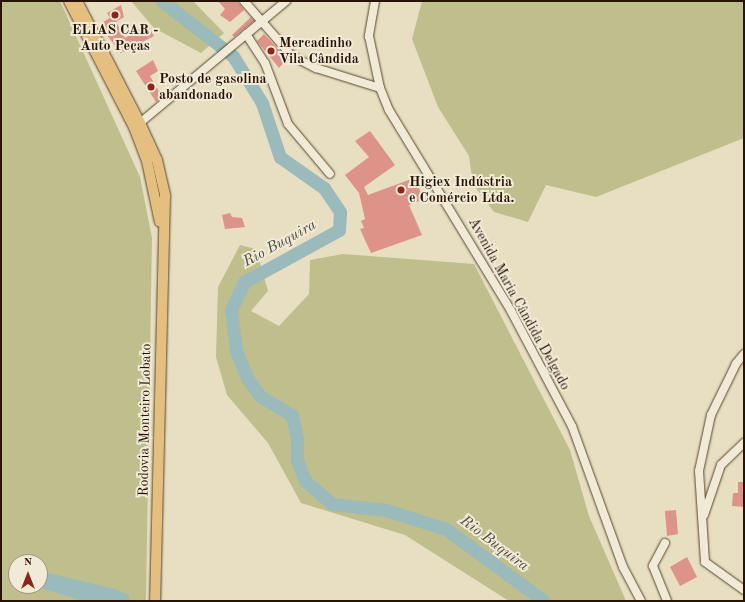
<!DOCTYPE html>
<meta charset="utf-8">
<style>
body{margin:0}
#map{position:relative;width:745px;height:602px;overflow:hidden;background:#e8dec1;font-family:"Old Standard TT",serif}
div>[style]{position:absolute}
.green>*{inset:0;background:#bebf8d}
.water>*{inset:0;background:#9ababc}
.river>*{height:13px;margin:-6.5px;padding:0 6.5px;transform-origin:6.5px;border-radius:6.5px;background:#9ababc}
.building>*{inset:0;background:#dd9387}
.roads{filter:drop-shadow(0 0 1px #574630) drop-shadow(0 0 1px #574630)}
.minor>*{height:8px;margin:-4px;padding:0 4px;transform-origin:4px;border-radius:4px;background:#f0ead7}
.major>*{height:10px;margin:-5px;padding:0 5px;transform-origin:5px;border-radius:5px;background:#e4bf80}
.dots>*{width:11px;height:11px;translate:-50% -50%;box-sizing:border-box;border:2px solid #f0ead7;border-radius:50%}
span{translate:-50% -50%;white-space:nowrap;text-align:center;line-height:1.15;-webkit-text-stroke:4px #f0ead7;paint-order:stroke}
.poi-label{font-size:14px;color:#271300;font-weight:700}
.left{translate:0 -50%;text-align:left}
.street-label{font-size:14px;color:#271300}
.water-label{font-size:15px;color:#4f4d42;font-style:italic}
.frame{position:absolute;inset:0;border:2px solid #271300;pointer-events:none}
.north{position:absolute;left:8px;top:554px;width:40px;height:40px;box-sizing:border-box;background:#f0ead7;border:1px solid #a09481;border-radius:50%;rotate:0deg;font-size:11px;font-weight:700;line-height:16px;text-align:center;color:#271300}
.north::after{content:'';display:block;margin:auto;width:14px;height:18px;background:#8f2418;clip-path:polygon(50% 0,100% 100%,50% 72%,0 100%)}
</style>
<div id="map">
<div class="green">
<i style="clip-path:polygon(evenodd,1px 1px,60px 1px,140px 177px,152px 238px,146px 601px,1px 601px,1px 1px,16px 562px,40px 562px,40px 586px,16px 586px,16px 562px)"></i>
<i style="clip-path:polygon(131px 1px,193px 1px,224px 33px,201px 53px,154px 28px)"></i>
<i style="clip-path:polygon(422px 1px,744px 1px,744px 138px,596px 197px,546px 185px,528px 222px,494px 212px,473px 184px,469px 156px,438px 107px,412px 39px)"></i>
<i style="clip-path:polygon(240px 245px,256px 249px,268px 291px,251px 311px,279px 326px,309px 294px,310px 260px,343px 254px,474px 264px,570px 450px,589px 516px,626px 601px,509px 601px,405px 535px,301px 503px,268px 443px,227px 395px,216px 357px,218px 287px)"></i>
</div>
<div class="water">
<i style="clip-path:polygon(40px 571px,115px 589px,129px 595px,129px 601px,83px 601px,41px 588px,36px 586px,40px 586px)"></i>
</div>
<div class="river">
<i style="left:162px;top:1px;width:90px;rotate:37.8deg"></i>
<i style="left:233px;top:56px;width:55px;rotate:58.3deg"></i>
<i style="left:262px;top:103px;width:57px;rotate:71.6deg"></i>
<i style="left:280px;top:157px;width:54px;rotate:35.2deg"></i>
<i style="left:324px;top:188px;width:29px;rotate:56deg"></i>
<i style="left:340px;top:212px;width:18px;rotate:93deg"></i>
<i style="left:339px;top:230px;width:108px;rotate:151.3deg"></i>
<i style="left:244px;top:282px;width:31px;rotate:115deg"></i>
<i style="left:231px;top:310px;width:41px;rotate:83deg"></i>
<i style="left:236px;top:351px;width:30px;rotate:67deg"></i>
<i style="left:248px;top:379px;width:21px;rotate:55deg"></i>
<i style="left:260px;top:396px;width:37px;rotate:31deg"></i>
<i style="left:292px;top:415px;width:24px;rotate:78deg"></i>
<i style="left:297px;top:438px;width:22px;rotate:90deg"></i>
<i style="left:297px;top:460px;width:22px;rotate:69deg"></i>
<i style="left:305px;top:481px;width:35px;rotate:40deg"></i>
<i style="left:332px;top:504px;width:54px;rotate:6.3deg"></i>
<i style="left:386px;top:510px;width:63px;rotate:17.6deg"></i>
<i style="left:446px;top:529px;width:122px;rotate:36.3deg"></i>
</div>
<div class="building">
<i style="clip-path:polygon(218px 1px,237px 1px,244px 10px,230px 22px,220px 15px,225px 9px)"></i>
<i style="clip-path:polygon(121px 5px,124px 17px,116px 22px,125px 38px,147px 24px,154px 36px,121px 53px,102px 29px,106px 27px,103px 22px,110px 18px,107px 13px)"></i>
<i style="clip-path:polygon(251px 17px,254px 21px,234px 37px,232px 35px)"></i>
<i style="clip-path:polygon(264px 34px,287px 59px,279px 68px,257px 41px)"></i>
<i style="clip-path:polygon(153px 60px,158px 71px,150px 76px,162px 97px,156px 102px,136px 71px)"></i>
<i style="clip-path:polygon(370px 131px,395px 165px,364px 187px,368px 195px,414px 178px,424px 199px,409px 205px,422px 235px,371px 253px,360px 229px,364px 228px,361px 221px,365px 219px,359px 193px,345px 175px,369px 157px,355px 141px)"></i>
<i style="clip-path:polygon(230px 213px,232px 217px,242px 218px,245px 227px,225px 229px,222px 215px)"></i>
<i style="clip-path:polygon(738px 482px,744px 482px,744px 507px,732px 506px,733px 493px,738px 493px)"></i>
<i style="clip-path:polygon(676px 510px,678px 534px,667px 536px,665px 511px)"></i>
<i style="clip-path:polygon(687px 557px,697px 577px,680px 586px,670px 567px)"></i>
</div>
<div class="roads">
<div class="minor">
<i style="left:244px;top:1px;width:73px;rotate:48.9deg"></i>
<i style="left:292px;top:56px;width:27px;rotate:27deg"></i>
<i style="left:316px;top:68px;width:67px;rotate:17.4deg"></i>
<i style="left:375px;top:1px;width:36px;rotate:100deg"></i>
<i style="left:369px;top:36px;width:53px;rotate:78.1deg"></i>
<i style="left:380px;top:88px;width:24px;rotate:68deg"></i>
<i style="left:389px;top:110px;width:235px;rotate:58.7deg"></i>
<i style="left:511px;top:311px;width:130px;rotate:62.1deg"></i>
<i style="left:572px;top:426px;width:150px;rotate:70.1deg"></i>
<i style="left:623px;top:567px;width:38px;rotate:62deg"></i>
<i style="left:246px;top:34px;width:35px;rotate:57deg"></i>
<i style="left:265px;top:63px;width:65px;rotate:69.3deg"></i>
<i style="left:288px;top:124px;width:65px;rotate:50deg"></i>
<i style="left:135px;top:127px;width:197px;rotate:-39.8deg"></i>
<i style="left:744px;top:354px;width:13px;rotate:129deg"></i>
<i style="left:736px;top:364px;width:57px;rotate:116.1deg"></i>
<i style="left:711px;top:415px;width:57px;rotate:102.1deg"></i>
<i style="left:699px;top:471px;width:91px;rotate:86.2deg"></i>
<i style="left:705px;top:562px;width:48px;rotate:35.7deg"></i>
<i style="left:704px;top:515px;width:53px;rotate:-71.2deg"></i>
<i style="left:721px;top:465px;width:32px;rotate:-44deg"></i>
<i style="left:665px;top:543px;width:26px;rotate:118deg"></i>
<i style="left:653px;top:566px;width:38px;rotate:68deg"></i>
</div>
<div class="major">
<i style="left:69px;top:1px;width:142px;rotate:62.7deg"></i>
<i style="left:134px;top:127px;width:36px;rotate:69deg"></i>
<i style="left:147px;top:161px;width:62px;rotate:78deg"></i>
<i style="left:77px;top:1px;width:137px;rotate:62.7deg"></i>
<i style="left:140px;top:123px;width:41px;rotate:65.3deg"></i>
<i style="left:157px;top:160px;width:37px;rotate:77deg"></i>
<i style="left:165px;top:196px;width:405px;rotate:91.4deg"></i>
</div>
</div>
<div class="dots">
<i style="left:115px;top:15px;background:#8f2418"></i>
<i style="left:271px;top:51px;background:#8f2418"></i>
<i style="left:151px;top:87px;background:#8f2418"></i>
<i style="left:401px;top:190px;background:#8f2418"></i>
</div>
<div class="poi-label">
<span style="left:115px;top:38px">ELIAS CAR -<br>Auto Peças</span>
<span class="left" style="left:279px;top:51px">Mercadinho<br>Vila Cândida</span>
<span class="left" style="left:159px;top:87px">Posto de gasolina<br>abandonado</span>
<span class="left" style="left:409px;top:190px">Higiex Indústria<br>e Comércio Ltda.</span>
</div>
<div class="street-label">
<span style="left:519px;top:304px;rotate:61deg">Avenida Maria Cândida Delgado</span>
<span style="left:145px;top:420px;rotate:-89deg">Rodovia Monteiro Lobato</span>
</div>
<div class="water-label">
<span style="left:280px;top:244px;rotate:-29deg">Rio Buquira</span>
<span style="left:494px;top:544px;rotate:37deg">Rio Buquira</span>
</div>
<div class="frame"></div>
<div class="north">N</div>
</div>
